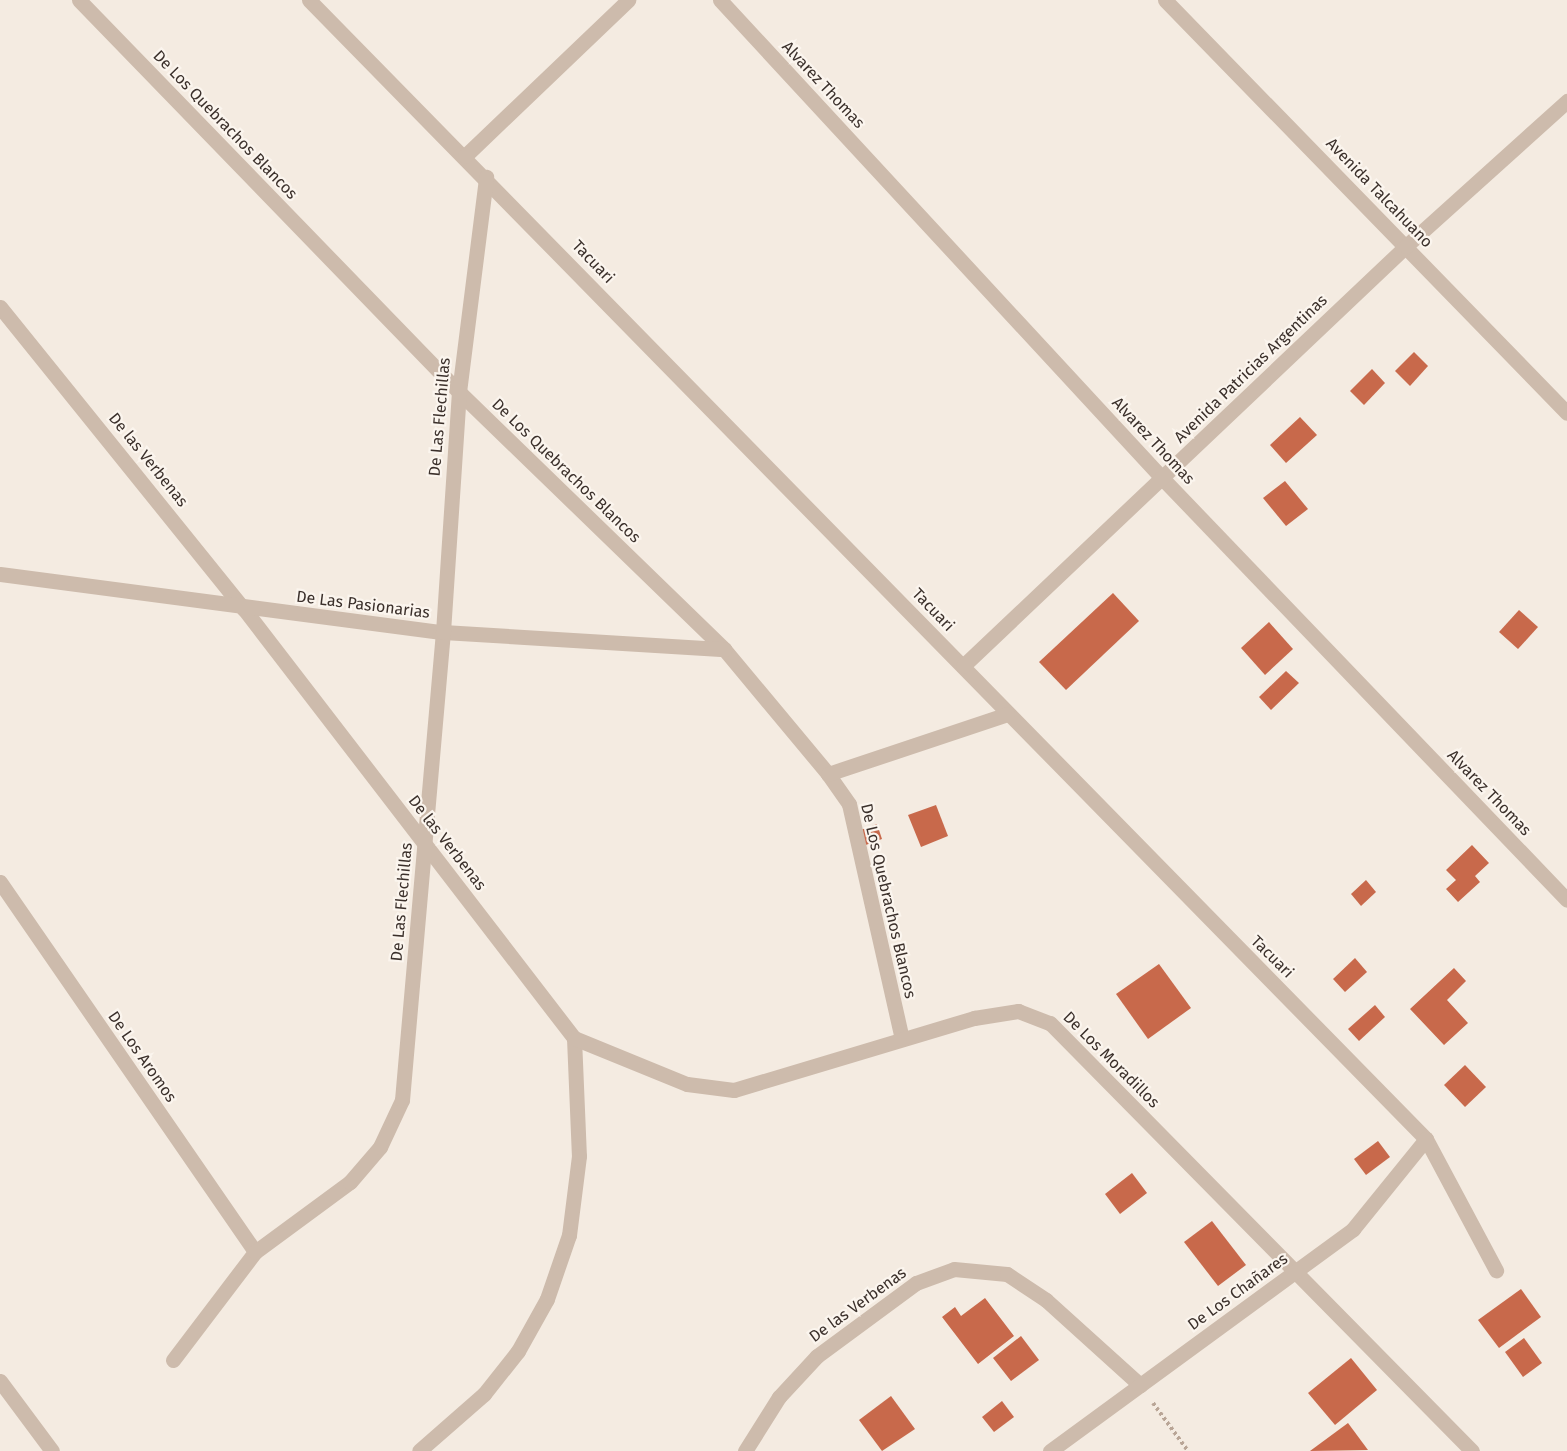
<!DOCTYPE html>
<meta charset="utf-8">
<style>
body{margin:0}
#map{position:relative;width:1567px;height:1451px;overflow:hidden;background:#f4ebe1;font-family:"Fira Sans",sans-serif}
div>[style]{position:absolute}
.building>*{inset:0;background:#c8694b}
.path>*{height:4px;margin-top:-2px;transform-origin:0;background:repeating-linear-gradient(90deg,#b9a596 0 3px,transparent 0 6px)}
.street>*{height:15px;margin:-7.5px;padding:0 7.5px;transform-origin:7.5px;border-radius:7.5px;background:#cdbbac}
span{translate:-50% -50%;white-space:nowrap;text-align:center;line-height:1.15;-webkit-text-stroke:4.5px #fbf5ee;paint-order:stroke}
.street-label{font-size:16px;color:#3b302b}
</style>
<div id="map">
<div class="building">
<i style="clip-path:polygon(1414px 352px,1428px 366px,1410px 386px,1395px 371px)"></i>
<i style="clip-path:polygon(1372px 369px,1385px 383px,1364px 405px,1350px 391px)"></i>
<i style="clip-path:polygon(1300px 417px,1317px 435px,1286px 463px,1270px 445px)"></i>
<i style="clip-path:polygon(1285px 481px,1308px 509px,1286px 526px,1263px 498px)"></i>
<i style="clip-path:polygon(1113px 593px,1139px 621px,1066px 690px,1039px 662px)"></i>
<i style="clip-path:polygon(1519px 610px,1538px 627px,1518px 649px,1499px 632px)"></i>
<i style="clip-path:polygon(1269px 622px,1293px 649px,1265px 675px,1241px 648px)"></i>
<i style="clip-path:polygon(1286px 671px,1299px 683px,1271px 710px,1259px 697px)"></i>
<i style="clip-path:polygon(936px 805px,948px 836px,921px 847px,908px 815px)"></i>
<i style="clip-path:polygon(877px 824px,882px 839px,863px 846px,858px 831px)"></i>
<i style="clip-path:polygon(1472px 845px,1489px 863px,1475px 876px,1480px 882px,1458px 902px,1446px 889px,1456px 880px,1446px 870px)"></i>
<i style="clip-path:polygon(1366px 880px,1376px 892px,1361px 906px,1351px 894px)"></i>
<i style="clip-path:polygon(1355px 958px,1367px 972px,1345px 992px,1333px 979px)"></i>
<i style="clip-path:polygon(1159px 964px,1191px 1008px,1148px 1039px,1116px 994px)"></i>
<i style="clip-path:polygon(1454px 968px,1466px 981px,1447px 1000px,1468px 1023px,1444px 1045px,1410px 1009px)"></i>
<i style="clip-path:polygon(1375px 1005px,1385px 1017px,1359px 1041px,1348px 1029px)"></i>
<i style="clip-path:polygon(1465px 1065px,1486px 1087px,1465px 1107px,1444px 1085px)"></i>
<i style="clip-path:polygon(1378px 1141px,1390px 1157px,1366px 1175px,1354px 1159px)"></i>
<i style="clip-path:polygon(1132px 1173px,1147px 1193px,1120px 1214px,1105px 1194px)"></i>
<i style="clip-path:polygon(1212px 1221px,1246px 1265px,1218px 1286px,1184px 1242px)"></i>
<i style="clip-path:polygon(1521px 1289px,1541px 1317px,1499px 1348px,1478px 1320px)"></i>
<i style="clip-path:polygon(985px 1298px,1014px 1336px,978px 1364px,942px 1317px,955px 1307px,961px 1316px)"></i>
<i style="clip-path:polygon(1021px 1336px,1039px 1360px,1011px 1381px,993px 1358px)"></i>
<i style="clip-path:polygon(1524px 1338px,1542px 1363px,1523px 1377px,1505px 1352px)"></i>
<i style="clip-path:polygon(1351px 1358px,1377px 1390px,1335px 1425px,1308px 1393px)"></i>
<i style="clip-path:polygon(891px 1396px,915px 1429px,882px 1451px,859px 1420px)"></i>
<i style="clip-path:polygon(1002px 1401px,1014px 1417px,994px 1432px,982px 1417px)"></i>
<i style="clip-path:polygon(1348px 1423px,1368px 1450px,1310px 1451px)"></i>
</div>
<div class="path">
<i style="left:1153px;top:1403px;width:59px;rotate:53.9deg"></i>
</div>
<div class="street">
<i style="left:79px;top:0;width:546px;rotate:45.89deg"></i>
<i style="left:459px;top:392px;width:369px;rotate:44.1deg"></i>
<i style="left:724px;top:649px;width:163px;rotate:50.2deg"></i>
<i style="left:828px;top:774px;width:37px;rotate:55deg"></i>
<i style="left:849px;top:804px;width:241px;rotate:77.3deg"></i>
<i style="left:309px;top:0;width:1595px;rotate:45.56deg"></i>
<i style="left:1426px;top:1139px;width:149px;rotate:61.9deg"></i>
<i style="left:720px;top:0;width:652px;rotate:47.24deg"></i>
<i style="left:1163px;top:479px;width:583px;rotate:46.18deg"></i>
<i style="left:1165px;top:0;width:576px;rotate:45.77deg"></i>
<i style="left:465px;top:156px;width:226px;rotate:-43.7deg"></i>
<i style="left:0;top:307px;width:388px;rotate:51.1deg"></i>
<i style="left:244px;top:609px;width:541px;rotate:52.43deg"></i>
<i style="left:574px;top:1038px;width:118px;rotate:87.6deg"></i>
<i style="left:579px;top:1156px;width:80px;rotate:97.2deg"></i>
<i style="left:569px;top:1235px;width:68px;rotate:109deg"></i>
<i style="left:547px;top:1299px;width:60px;rotate:119.1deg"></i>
<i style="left:518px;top:1351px;width:55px;rotate:128.3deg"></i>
<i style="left:484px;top:1394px;width:86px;rotate:138.8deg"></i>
<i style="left:0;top:574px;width:447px;rotate:7.5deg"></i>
<i style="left:443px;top:632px;width:282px;rotate:3.5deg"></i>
<i style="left:963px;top:666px;width:610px;rotate:-43.47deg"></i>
<i style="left:1406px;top:246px;width:217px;rotate:-42deg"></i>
<i style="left:828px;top:774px;width:189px;rotate:-18.5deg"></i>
<i style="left:0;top:882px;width:449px;rotate:55.4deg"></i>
<i style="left:574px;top:1038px;width:122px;rotate:22.2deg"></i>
<i style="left:687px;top:1084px;width:47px;rotate:7.3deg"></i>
<i style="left:734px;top:1090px;width:251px;rotate:-16.7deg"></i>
<i style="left:974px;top:1018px;width:45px;rotate:-9deg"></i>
<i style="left:1018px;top:1011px;width:34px;rotate:21deg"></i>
<i style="left:1050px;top:1023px;width:601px;rotate:45.4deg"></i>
<i style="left:173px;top:1360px;width:136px;rotate:-52.8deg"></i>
<i style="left:255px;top:1252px;width:118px;rotate:-36.4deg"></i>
<i style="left:350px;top:1182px;width:46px;rotate:-49.4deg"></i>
<i style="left:380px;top:1147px;width:52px;rotate:-64.9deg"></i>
<i style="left:402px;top:1100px;width:470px;rotate:-85deg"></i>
<i style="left:443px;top:632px;width:241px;rotate:-86.2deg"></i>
<i style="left:459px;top:392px;width:217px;rotate:-82.8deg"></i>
<i style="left:0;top:1381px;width:87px;rotate:53.4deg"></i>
<i style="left:745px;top:1451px;width:64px;rotate:-57.8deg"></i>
<i style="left:779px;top:1397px;width:56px;rotate:-47.2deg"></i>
<i style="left:817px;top:1356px;width:123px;rotate:-36.4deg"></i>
<i style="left:916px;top:1283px;width:40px;rotate:-20.2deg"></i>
<i style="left:954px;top:1269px;width:53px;rotate:5.4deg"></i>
<i style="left:1007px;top:1274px;width:47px;rotate:33.7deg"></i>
<i style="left:1046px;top:1300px;width:127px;rotate:42.1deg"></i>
<i style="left:1050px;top:1451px;width:376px;rotate:-36.2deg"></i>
<i style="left:1353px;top:1229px;width:116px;rotate:-51deg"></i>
</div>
<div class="street-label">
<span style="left:823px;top:85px;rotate:47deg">Alvarez Thomas</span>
<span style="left:225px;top:125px;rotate:46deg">De Los Quebrachos Blancos</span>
<span style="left:1379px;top:193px;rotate:46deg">Avenida Talcahuano</span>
<span style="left:593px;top:262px;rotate:46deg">Tacuari</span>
<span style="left:1251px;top:369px;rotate:-44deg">Avenida Patricias Argentinas</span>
<span style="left:440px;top:417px;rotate:-85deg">De Las Flechillas</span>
<span style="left:1153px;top:441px;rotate:47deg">Alvarez Thomas</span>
<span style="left:148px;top:460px;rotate:51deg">De las Verbenas</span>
<span style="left:566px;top:471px;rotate:44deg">De Los Quebrachos Blancos</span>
<span style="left:363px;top:605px;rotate:7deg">De Las Pasionarias</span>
<span style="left:933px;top:610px;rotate:46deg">Tacuari</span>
<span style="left:1489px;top:793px;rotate:46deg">Alvarez Thomas</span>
<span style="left:447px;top:843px;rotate:52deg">De las Verbenas</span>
<span style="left:888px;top:901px;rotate:77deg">De Los Quebrachos Blancos</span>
<span style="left:402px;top:902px;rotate:-85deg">De Las Flechillas</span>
<span style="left:1272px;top:957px;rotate:45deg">Tacuari</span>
<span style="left:142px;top:1057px;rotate:55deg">De Los Aromos</span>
<span style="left:1111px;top:1060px;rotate:45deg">De Los Moradillos</span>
<span style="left:1238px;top:1292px;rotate:-36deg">De Los Chañares</span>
<span style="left:858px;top:1305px;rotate:-36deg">De las Verbenas</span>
</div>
</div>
